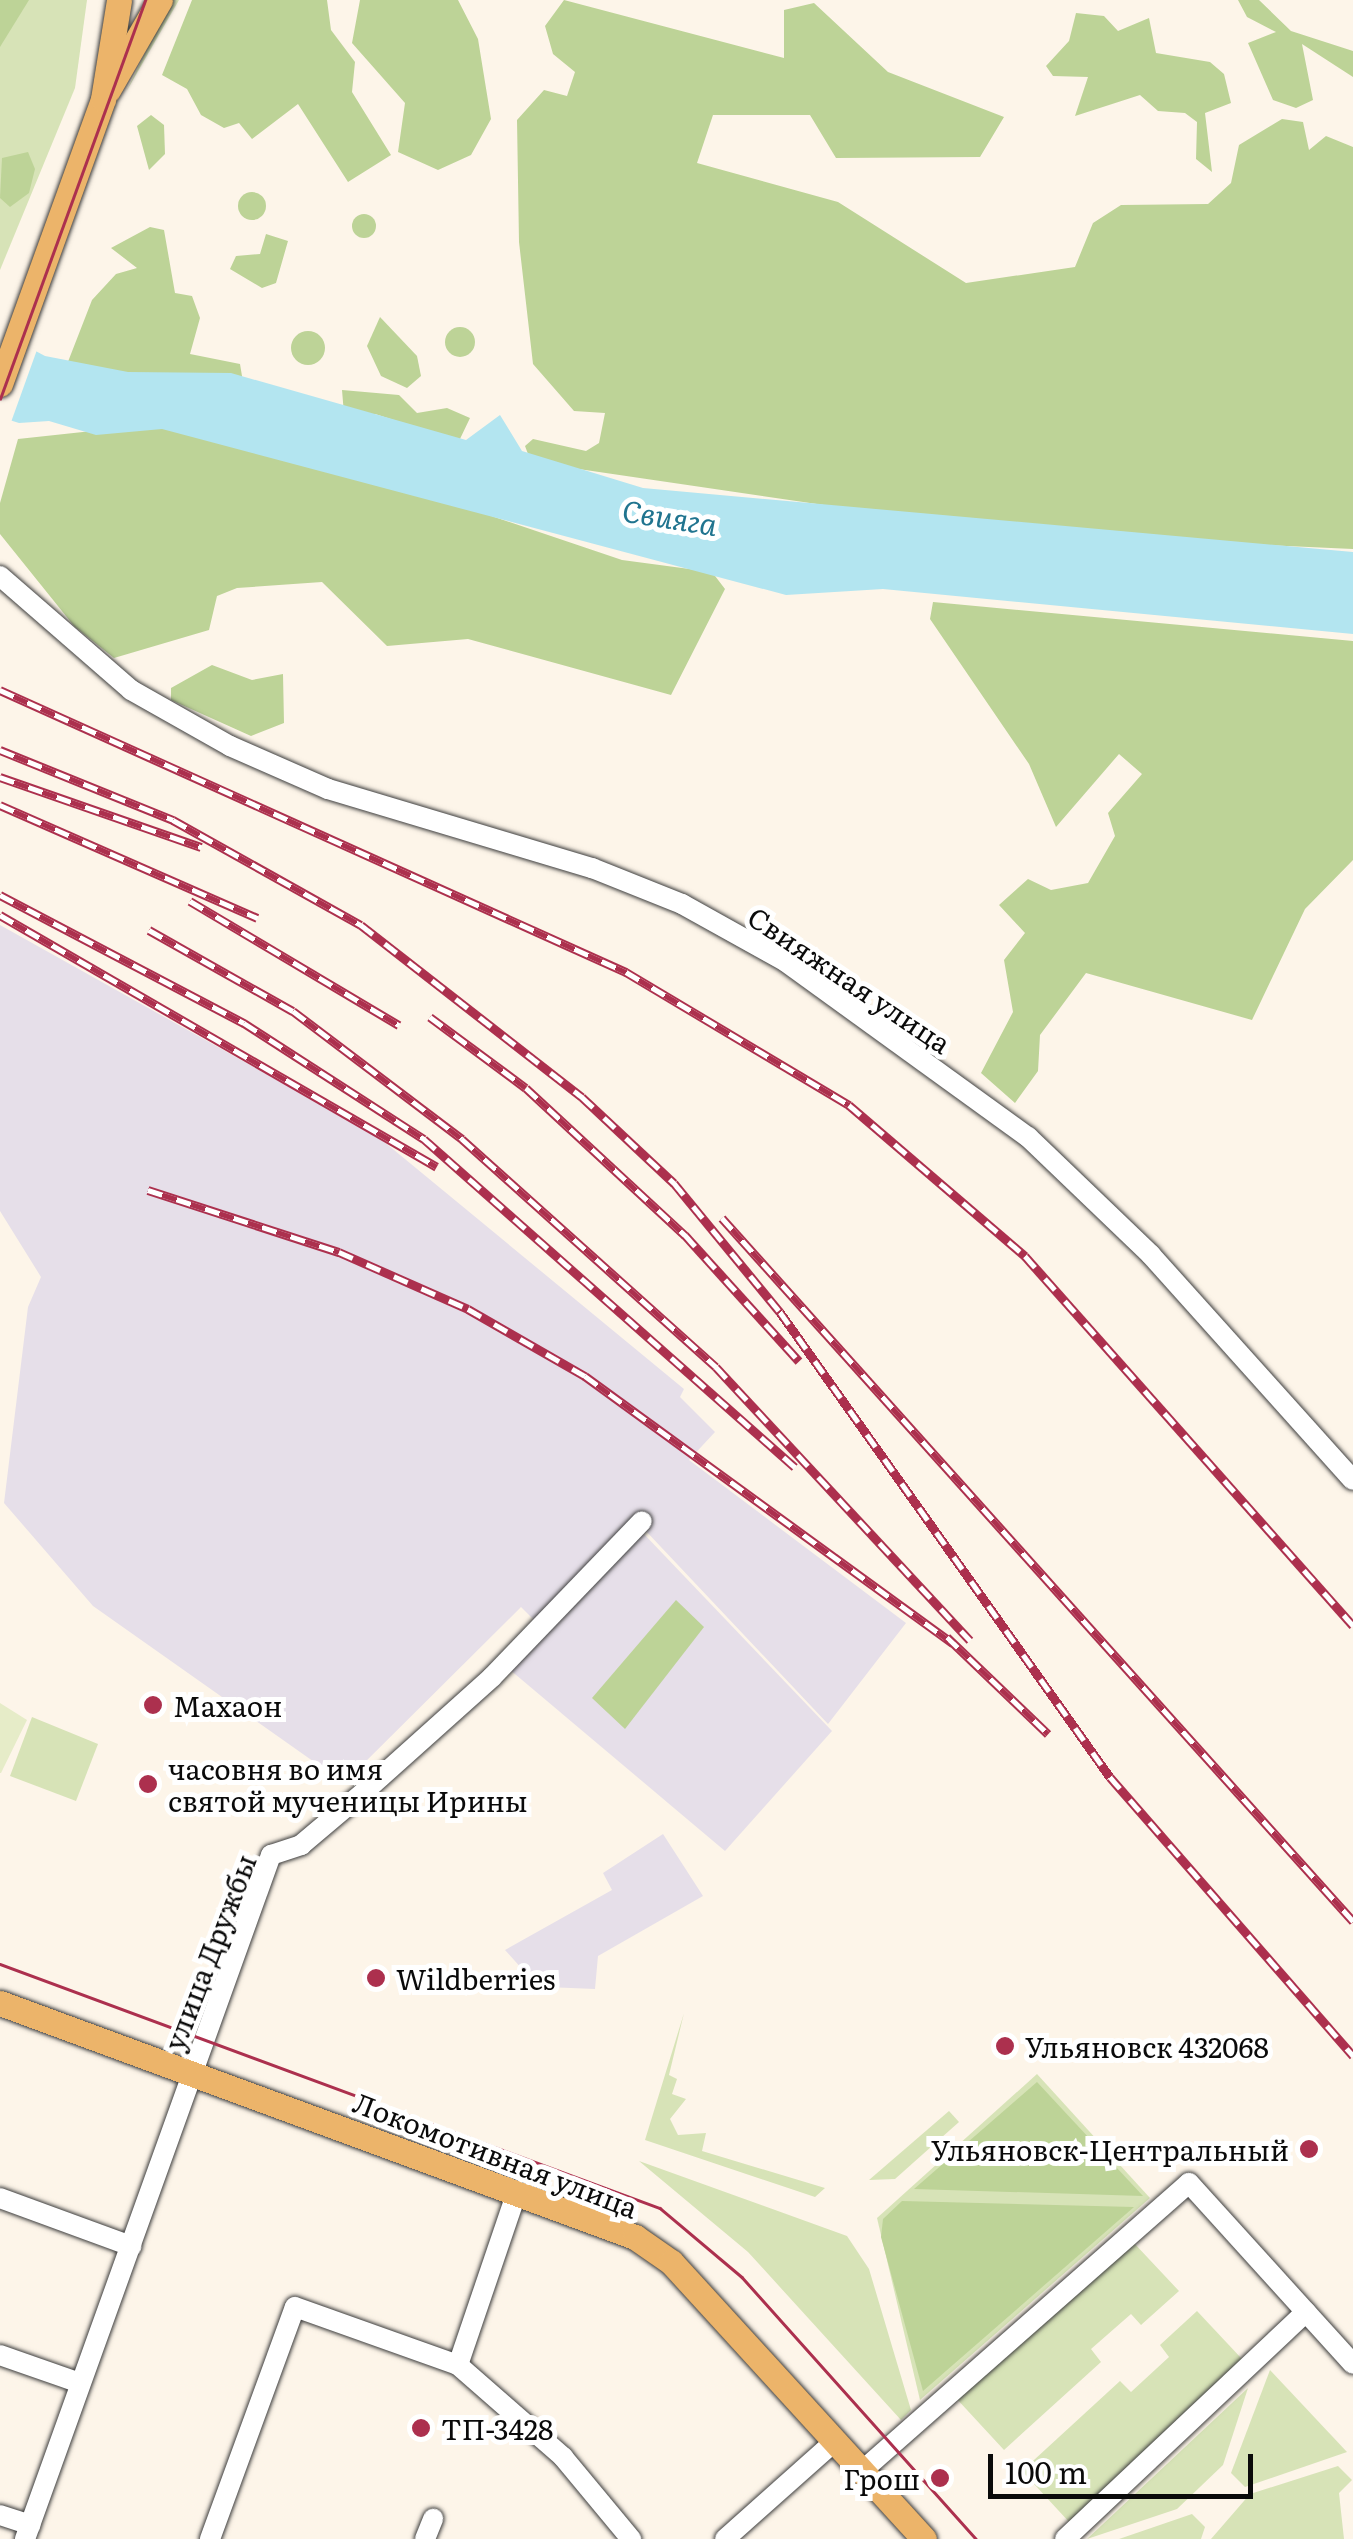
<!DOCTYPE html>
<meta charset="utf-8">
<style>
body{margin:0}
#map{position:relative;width:1353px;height:2539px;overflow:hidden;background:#fdf5e9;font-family:Literata,serif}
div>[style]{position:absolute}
.industrial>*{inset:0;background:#e6dfe9}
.green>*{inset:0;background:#d7e3b7}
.forest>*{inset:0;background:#bdd397}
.round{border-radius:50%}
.pitch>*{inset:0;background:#e6ecc8}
.water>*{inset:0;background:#b3e5f0}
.pier>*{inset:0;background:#fdf5e9}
.roads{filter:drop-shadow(0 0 2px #3d3d3d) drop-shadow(0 0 2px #3d3d3d)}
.minor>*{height:20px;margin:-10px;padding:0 10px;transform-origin:10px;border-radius:10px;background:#fff}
.major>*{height:25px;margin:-12.5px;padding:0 12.5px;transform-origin:12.5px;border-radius:12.5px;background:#ecb46a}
.tram>*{height:2.5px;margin:-1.25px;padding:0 1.25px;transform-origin:1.25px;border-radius:1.25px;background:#ac304e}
.rail>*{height:9px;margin-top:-4.5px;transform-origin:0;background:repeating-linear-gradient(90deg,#fff 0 15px,#ac304e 0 30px);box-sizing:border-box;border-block:2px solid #ac304e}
.dots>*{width:28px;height:28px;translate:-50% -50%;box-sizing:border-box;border:5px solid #fff;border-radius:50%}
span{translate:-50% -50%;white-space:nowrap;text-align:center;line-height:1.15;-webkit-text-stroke:10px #fff;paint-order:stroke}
.street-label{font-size:28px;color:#0a0a0a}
.poi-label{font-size:28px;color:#0a0a0a}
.left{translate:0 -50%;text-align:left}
.right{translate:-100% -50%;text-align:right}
.water-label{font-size:30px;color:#20748f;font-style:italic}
.scale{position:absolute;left:988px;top:2454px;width:265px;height:45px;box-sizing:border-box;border:5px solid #0a0a0a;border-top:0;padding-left:12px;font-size:30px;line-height:35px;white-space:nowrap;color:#0a0a0a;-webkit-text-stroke:8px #fff;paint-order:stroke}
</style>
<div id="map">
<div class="industrial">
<i style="clip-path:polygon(0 925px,377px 1136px,684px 1389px,680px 1397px,715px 1432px,689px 1460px,906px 1623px,828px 1724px,644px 1529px,537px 1623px,521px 1607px,344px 1783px,93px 1606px,4px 1503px,28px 1307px,41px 1277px,0 1211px)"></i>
<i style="clip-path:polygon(643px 1533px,832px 1731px,725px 1851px,509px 1669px)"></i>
<i style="clip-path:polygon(663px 1834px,703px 1896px,598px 1956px,595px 1989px,522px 1986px,523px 1970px,505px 1950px,612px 1890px,603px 1873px)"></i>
</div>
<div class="green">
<i style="clip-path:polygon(0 0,87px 0,75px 88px,0 270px)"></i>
<i style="clip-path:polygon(171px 0,179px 0,126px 92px)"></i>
<i style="clip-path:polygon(32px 1717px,98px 1744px,76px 1801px,10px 1776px)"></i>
<i style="clip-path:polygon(684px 2013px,669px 2075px,677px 2079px,672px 2094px,686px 2099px,670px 2119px,678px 2135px,706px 2133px,702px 2151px,825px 2188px,815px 2197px,645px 2140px)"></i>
<i style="clip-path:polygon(1037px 2074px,1150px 2198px,920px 2400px,877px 2218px)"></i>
<i style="clip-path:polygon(949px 2111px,959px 2122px,895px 2179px,869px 2180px)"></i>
<i style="clip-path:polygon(639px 2161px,847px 2236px,869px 2269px,911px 2410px,901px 2420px,748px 2252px)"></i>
<i style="clip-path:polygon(1133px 2242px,1179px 2291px,1141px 2325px,1131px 2314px,1091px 2349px,1101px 2362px,1004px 2450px,955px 2397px)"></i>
<i style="clip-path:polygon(1197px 2311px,1242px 2359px,1070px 2523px,1022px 2471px,1120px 2381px,1131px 2392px,1169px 2357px,1160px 2345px)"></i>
<i style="clip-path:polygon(1270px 2370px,1347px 2452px,1245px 2487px,1231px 2473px)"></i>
<i style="clip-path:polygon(1248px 2388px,1223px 2465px,1177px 2509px,1087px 2539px)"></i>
<i style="clip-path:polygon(1338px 2466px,1352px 2480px,1339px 2493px,1344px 2539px,1211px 2539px,1250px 2494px)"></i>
<i style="clip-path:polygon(1192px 2514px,1205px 2527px,1201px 2539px,1119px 2539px)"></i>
</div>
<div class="forest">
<i style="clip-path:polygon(0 0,29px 0,0 47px)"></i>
<i style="clip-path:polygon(192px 0,327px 0,331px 30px,355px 62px,352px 92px,391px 155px,348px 182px,298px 104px,252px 139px,239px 123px,224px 128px,201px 115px,187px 89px,162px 75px)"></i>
<i style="clip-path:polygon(360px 0,458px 0,478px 39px,491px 119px,471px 155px,438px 170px,398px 152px,405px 103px,352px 43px)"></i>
<i style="clip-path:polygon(564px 0,784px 58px,784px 10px,814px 3px,888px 72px,1004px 117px,980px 157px,836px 158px,810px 115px,713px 115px,697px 163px,838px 202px,966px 283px,1075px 267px,1093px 223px,1121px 205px,1208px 204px,1231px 183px,1239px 145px,1282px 119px,1303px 122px,1309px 150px,1326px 136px,1353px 147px,1353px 549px,1154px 540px,858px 510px,531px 462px,525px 446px,533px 439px,586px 451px,599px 443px,605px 413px,574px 411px,533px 364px,519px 242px,517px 120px,544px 90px,567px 96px,575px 72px,553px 54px,545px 26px)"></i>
<i style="clip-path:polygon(1238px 0,1259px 0,1291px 31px,1353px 51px,1353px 77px,1302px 44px,1313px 100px,1296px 108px,1273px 100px,1248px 43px,1276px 32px,1247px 17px)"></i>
<i style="clip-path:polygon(1076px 13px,1104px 16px,1118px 31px,1149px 18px,1156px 53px,1210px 62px,1224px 74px,1231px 103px,1205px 113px,1212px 172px,1196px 159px,1197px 122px,1185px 113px,1158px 111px,1140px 95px,1075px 116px,1088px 77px,1053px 76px,1046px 66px,1069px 41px)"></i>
<i style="clip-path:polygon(151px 115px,164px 125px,165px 154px,149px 170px,137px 126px)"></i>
<i style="clip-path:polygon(28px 152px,35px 169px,29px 193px,10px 207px,0 198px,2px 158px)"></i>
<i class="round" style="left:238px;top:192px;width:28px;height:28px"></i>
<i class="round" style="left:352px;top:214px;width:24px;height:24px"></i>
<i style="clip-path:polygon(150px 227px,164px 230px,175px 293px,192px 296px,200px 318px,190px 354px,240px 364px,243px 382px,64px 372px,92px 300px,116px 274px,137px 268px,111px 248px)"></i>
<i style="clip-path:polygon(266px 234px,288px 241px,276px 283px,262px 288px,230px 269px,236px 256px,260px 254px)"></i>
<i style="clip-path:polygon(380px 317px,417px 356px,421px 376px,407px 388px,381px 376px,367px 346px)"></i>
<i class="round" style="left:445px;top:327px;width:30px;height:30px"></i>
<i class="round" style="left:291px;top:331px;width:34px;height:34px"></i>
<i style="clip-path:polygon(342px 390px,399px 395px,417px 413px,447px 408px,470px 418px,459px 441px,375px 414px,344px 414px)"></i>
<i style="clip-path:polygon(157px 424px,444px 500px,622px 560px,712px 572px,725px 589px,671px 695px,468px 639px,387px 646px,322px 582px,237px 588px,217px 596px,209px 630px,114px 658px,74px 626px,0 534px,0 503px,18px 439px)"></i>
<i style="clip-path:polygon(933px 602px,1353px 641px,1353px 860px,1305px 909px,1252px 1020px,1086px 973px,1040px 1035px,1038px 1071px,1015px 1103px,981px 1073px,1013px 1012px,1004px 960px,1025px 933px,999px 905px,1028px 879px,1051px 890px,1088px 883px,1115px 836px,1108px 813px,1142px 774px,1119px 754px,1056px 827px,1029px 764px,930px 619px)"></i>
<i style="clip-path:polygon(212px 665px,252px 680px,283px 674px,284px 723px,251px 736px,171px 700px,171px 688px)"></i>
<i style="clip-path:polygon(676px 1600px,704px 1627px,625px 1729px,592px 1698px)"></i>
<i style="clip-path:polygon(1037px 2082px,1143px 2196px,914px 2189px)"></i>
<i style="clip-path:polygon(902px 2201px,1134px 2207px,923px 2391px,881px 2237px,883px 2219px)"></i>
</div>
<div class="pitch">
<i style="clip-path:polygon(0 1703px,27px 1720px,1px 1773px,0 1773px)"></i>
</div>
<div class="water">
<i style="clip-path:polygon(0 332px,45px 356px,128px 372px,231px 373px,466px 440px,500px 415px,522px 451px,643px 488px,1353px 552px,1353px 634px,883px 589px,786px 595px,162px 429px,96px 435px,49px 421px,19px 423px,0 417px)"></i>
</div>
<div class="pier">
<i style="clip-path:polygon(0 327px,38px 347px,10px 425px,0 422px)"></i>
</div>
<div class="roads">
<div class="minor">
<i style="left:0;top:576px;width:174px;rotate:41deg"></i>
<i style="left:131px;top:690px;width:114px;rotate:29.5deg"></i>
<i style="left:230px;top:746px;width:107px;rotate:23.7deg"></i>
<i style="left:328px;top:789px;width:276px;rotate:16.7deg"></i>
<i style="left:592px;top:868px;width:97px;rotate:21.8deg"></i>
<i style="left:682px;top:904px;width:119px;rotate:29.1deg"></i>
<i style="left:786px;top:962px;width:299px;rotate:35.9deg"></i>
<i style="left:1028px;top:1137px;width:170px;rotate:43.8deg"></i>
<i style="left:1151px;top:1255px;width:302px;rotate:48.1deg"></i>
<i style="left:0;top:2198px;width:140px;rotate:20.1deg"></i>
<i style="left:0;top:2355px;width:85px;rotate:19.3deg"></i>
<i style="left:458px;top:2365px;width:140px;rotate:41.2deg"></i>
<i style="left:563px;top:2457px;width:107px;rotate:50.3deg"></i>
<i style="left:861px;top:2472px;width:437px;rotate:-41.4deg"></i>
<i style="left:1189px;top:2183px;width:244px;rotate:47.8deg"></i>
<i style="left:0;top:2515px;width:32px;rotate:18deg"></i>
<i style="left:25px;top:2539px;width:727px;rotate:-70.22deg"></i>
<i style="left:271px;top:1855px;width:32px;rotate:-18deg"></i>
<i style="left:301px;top:1845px;width:82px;rotate:-40.1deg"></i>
<i style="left:364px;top:1792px;width:172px;rotate:-41.9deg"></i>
<i style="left:492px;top:1677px;width:216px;rotate:-46.1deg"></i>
<i style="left:210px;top:2539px;width:247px;rotate:-69.9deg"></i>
<i style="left:295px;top:2307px;width:173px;rotate:19.6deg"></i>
<i style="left:458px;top:2365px;width:183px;rotate:-71.2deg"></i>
<i style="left:425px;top:2539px;width:22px;rotate:-68deg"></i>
<i style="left:725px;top:2539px;width:146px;rotate:-41.7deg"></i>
<i style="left:1065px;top:2539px;width:331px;rotate:-43.3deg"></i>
</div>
<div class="major">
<i style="left:108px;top:90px;width:104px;rotate:-60deg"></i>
<i style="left:0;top:384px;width:303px;rotate:-70.1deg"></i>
<i style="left:103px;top:99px;width:100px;rotate:-80.8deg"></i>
<i style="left:0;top:2003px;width:677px;rotate:20.23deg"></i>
<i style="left:635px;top:2237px;width:44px;rotate:34.8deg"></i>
<i style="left:671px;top:2262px;width:375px;rotate:47.6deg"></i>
</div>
</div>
<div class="tram">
<i style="left:0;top:399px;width:425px;rotate:-70deg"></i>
<i style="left:0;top:1964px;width:704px;rotate:20.29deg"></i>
<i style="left:660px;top:2208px;width:107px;rotate:40.1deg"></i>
<i style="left:742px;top:2277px;width:351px;rotate:48.2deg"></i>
</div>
<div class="rail">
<i style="left:0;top:690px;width:687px;rotate:24.25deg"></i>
<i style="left:626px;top:972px;width:260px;rotate:30.8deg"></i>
<i style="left:849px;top:1105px;width:232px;rotate:40.6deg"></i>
<i style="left:1025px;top:1256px;width:494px;rotate:48.4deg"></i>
<i style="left:0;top:750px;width:187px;rotate:22deg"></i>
<i style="left:173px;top:820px;width:215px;rotate:29.2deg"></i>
<i style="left:361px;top:925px;width:280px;rotate:37.9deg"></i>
<i style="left:582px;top:1097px;width:126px;rotate:43.1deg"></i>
<i style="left:674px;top:1183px;width:167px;rotate:50.6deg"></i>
<i style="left:780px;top:1312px;width:570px;rotate:54.64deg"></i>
<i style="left:1110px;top:1777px;width:370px;rotate:48.9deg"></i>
<i style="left:0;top:777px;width:213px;rotate:19.2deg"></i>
<i style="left:0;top:805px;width:281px;rotate:23.7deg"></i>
<i style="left:0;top:895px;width:276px;rotate:27.7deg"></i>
<i style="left:244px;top:1023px;width:214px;rotate:32.8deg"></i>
<i style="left:424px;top:1139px;width:495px;rotate:41.5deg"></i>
<i style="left:190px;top:901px;width:243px;rotate:30.7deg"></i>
<i style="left:0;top:915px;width:504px;rotate:29.97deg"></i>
<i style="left:149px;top:930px;width:165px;rotate:29.4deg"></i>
<i style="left:293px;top:1011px;width:212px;rotate:37.1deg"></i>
<i style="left:462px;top:1139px;width:341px;rotate:41.9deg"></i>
<i style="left:716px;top:1367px;width:373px;rotate:47.1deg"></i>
<i style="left:430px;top:1017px;width:119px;rotate:36.5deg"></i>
<i style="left:526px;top:1088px;width:217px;rotate:42.8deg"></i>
<i style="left:685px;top:1235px;width:170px;rotate:47.9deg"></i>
<i style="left:148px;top:1190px;width:201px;rotate:18deg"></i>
<i style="left:339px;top:1252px;width:141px;rotate:23.8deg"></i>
<i style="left:468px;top:1309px;width:135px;rotate:29.8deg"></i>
<i style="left:585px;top:1376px;width:455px;rotate:36deg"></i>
<i style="left:722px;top:1218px;width:945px;rotate:48.09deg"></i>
<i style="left:947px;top:1637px;width:140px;rotate:43.8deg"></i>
</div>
<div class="dots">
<i style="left:153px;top:1705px;background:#ac304e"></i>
<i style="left:148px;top:1784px;background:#ac304e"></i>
<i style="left:376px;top:1978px;background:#ac304e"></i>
<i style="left:1005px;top:2046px;background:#ac304e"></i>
<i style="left:1309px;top:2149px;background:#ac304e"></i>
<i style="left:421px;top:2428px;background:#ac304e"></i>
<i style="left:940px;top:2478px;background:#ac304e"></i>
</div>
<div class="street-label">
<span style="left:850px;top:979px;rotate:34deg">Свияжная улица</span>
<span style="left:209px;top:1952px;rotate:-69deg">улица Дружбы</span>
<span style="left:496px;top:2154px;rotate:21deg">Локомотивная улица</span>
</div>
<div class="poi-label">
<span class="left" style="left:173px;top:1705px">Махаон</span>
<span class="left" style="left:168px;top:1784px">часовня во имя<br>святой мученицы Ирины</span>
<span class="left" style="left:396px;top:1978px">Wildberries</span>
<span class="left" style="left:1025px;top:2046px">Ульяновск 432068</span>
<span class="right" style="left:1289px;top:2149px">Ульяновск-Центральный</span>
<span class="left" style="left:441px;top:2428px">ТП-3428</span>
<span class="right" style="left:920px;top:2478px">Грош</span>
</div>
<div class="water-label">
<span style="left:670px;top:516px;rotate:9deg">Свияга</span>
</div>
<div class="scale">100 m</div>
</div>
